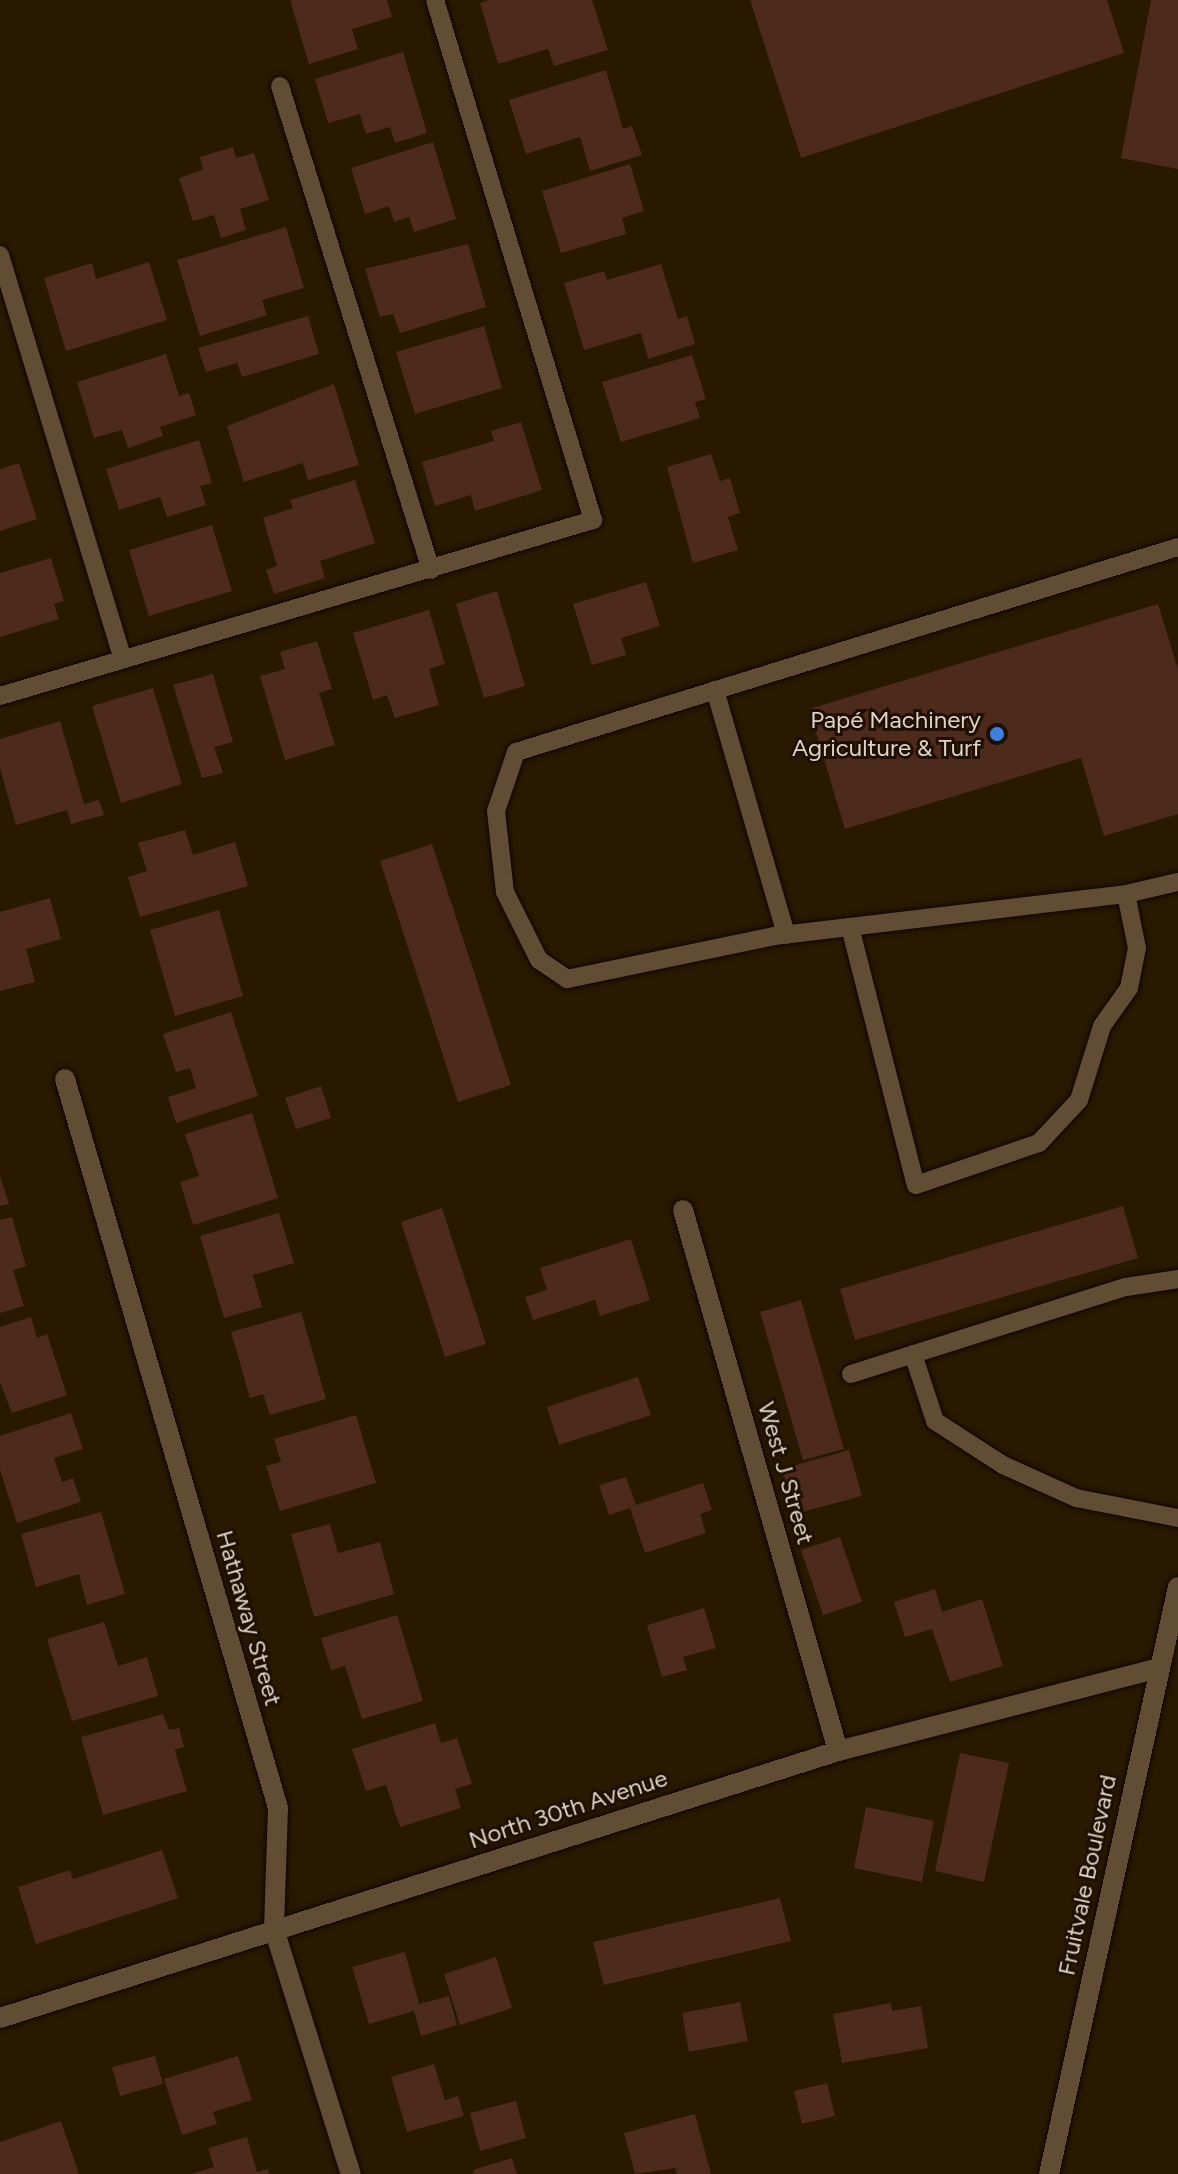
<!DOCTYPE html>
<meta charset="utf-8">
<style>
body{margin:0}
#map{position:relative;width:1178px;height:2174px;overflow:hidden;background:#291901;font-family:Figtree,sans-serif}
div>[style]{position:absolute}
.building>*{inset:0;background:#4c2a1c}
.roads{filter:drop-shadow(0 0 2px #110400) drop-shadow(0 0 2px #110400)}
.lane>*{height:18px;margin:-9px;padding:0 9px;transform-origin:9px;border-radius:9px;background:#604d33}
.street>*{height:20px;margin:-10px;padding:0 10px;transform-origin:10px;border-radius:10px;background:#604d33}
.secondary>*{height:20px;margin:-10px;padding:0 10px;transform-origin:10px;border-radius:10px;background:#604d33}
.dots>*{width:22px;height:22px;translate:-50% -50%;box-sizing:border-box;border:4px solid #1f0f00;border-radius:50%}
span{translate:-50% -50%;white-space:nowrap;text-align:center;line-height:1.15;-webkit-text-stroke:6px #1f0f00;paint-order:stroke}
.poi-label{font-size:24px;color:#ddd2c4}
.right{translate:-100% -50%;text-align:right}
.street-label{font-size:24px;color:#ddd2c4}
</style>
<div id="map">
<div class="building">
<i style="clip-path:polygon(290px 0,387px 0,392px 17px,352px 29px,358px 49px,309px 64px)"></i>
<i style="clip-path:polygon(489px 0,592px 0,608px 50px,554px 66px,548px 49px,498px 64px,480px 3px)"></i>
<i style="clip-path:polygon(750px 0,1107px 0,1124px 53px,801px 158px)"></i>
<i style="clip-path:polygon(1151px 0,1178px 0,1178px 169px,1121px 158px)"></i>
<i style="clip-path:polygon(403px 52px,427px 133px,395px 143px,390px 127px,366px 134px,360px 114px,328px 123px,315px 79px)"></i>
<i style="clip-path:polygon(606px 70px,623px 129px,632px 126px,642px 155px,590px 171px,580px 137px,526px 154px,509px 100px)"></i>
<i style="clip-path:polygon(433px 142px,456px 219px,414px 232px,409px 217px,394px 222px,389px 206px,365px 214px,351px 168px)"></i>
<i style="clip-path:polygon(233px 147px,236px 158px,254px 153px,269px 200px,240px 209px,246px 230px,221px 238px,214px 215px,193px 221px,179px 178px,203px 170px,200px 157px)"></i>
<i style="clip-path:polygon(630px 164px,644px 211px,622px 218px,626px 234px,561px 253px,542px 191px)"></i>
<i style="clip-path:polygon(286px 227px,304px 288px,262px 300px,267px 315px,200px 336px,177px 260px)"></i>
<i style="clip-path:polygon(468px 244px,486px 307px,400px 333px,393px 314px,380px 317px,365px 269px)"></i>
<i style="clip-path:polygon(149px 262px,167px 320px,66px 351px,44px 278px,92px 263px,96px 279px)"></i>
<i style="clip-path:polygon(661px 264px,678px 319px,687px 316px,695px 344px,648px 359px,641px 333px,584px 350px,564px 283px,604px 271px,607px 280px)"></i>
<i style="clip-path:polygon(308px 316px,319px 354px,242px 377px,237px 363px,206px 372px,198px 348px)"></i>
<i style="clip-path:polygon(484px 326px,502px 388px,415px 414px,396px 352px)"></i>
<i style="clip-path:polygon(166px 354px,179px 396px,189px 393px,196px 415px,160px 427px,163px 436px,128px 448px,122px 430px,94px 438px,77px 382px)"></i>
<i style="clip-path:polygon(692px 355px,706px 399px,695px 402px,700px 418px,621px 442px,602px 382px)"></i>
<i style="clip-path:polygon(334px 384px,359px 465px,308px 480px,303px 463px,244px 482px,227px 426px)"></i>
<i style="clip-path:polygon(521px 422px,542px 490px,475px 511px,471px 495px,435px 506px,422px 462px,494px 441px,491px 431px)"></i>
<i style="clip-path:polygon(199px 440px,212px 483px,200px 486px,206px 505px,167px 517px,160px 497px,119px 510px,106px 469px)"></i>
<i style="clip-path:polygon(711px 454px,720px 481px,730px 478px,740px 513px,728px 517px,738px 550px,693px 563px,667px 467px)"></i>
<i style="clip-path:polygon(19px 463px,37px 519px,0 531px,0 469px)"></i>
<i style="clip-path:polygon(355px 480px,375px 543px,320px 561px,325px 578px,274px 594px,266px 570px,277px 566px,263px 518px,293px 508px,290px 500px)"></i>
<i style="clip-path:polygon(212px 525px,232px 591px,149px 616px,129px 550px)"></i>
<i style="clip-path:polygon(51px 558px,64px 601px,54px 604px,59px 619px,0 637px,0 573px)"></i>
<i style="clip-path:polygon(646px 582px,660px 626px,621px 638px,626px 655px,592px 665px,573px 604px)"></i>
<i style="clip-path:polygon(497px 591px,525px 686px,484px 698px,456px 604px)"></i>
<i style="clip-path:polygon(1158px 604px,1178px 669px,1178px 814px,1104px 836px,1081px 758px,845px 829px,809px 709px)"></i>
<i style="clip-path:polygon(429px 610px,445px 664px,429px 669px,439px 705px,395px 718px,387px 695px,373px 700px,353px 633px)"></i>
<i style="clip-path:polygon(317px 641px,332px 689px,319px 693px,335px 745px,285px 760px,260px 676px,285px 669px,280px 652px)"></i>
<i style="clip-path:polygon(213px 674px,233px 742px,214px 747px,223px 773px,202px 778px,173px 685px)"></i>
<i style="clip-path:polygon(153px 688px,182px 784px,121px 803px,92px 706px)"></i>
<i style="clip-path:polygon(60px 721px,84px 804px,99px 800px,104px 815px,71px 824px,67px 810px,16px 825px,0 768px,0 739px)"></i>
<i style="clip-path:polygon(185px 830px,193px 855px,235px 842px,248px 886px,140px 917px,128px 877px,147px 871px,138px 843px)"></i>
<i style="clip-path:polygon(432px 844px,511px 1085px,458px 1102px,380px 861px)"></i>
<i style="clip-path:polygon(50px 898px,61px 939px,26px 949px,35px 982px,0 991px,0 912px)"></i>
<i style="clip-path:polygon(219px 910px,243px 996px,175px 1016px,150px 930px)"></i>
<i style="clip-path:polygon(231px 1012px,258px 1096px,176px 1123px,168px 1097px,196px 1088px,190px 1068px,176px 1072px,163px 1034px)"></i>
<i style="clip-path:polygon(321px 1086px,331px 1118px,296px 1129px,285px 1098px)"></i>
<i style="clip-path:polygon(252px 1113px,278px 1198px,193px 1225px,180px 1182px,199px 1176px,185px 1134px)"></i>
<i style="clip-path:polygon(0 1176px,9px 1204px,0 1206px)"></i>
<i style="clip-path:polygon(1123px 1206px,1138px 1258px,855px 1340px,840px 1289px)"></i>
<i style="clip-path:polygon(442px 1208px,486px 1344px,445px 1357px,401px 1222px)"></i>
<i style="clip-path:polygon(279px 1213px,294px 1263px,253px 1275px,262px 1307px,224px 1318px,200px 1236px)"></i>
<i style="clip-path:polygon(12px 1217px,26px 1266px,13px 1270px,24px 1306px,0 1313px,0 1220px)"></i>
<i style="clip-path:polygon(631px 1239px,650px 1300px,600px 1316px,595px 1300px,533px 1320px,525px 1297px,547px 1290px,540px 1268px)"></i>
<i style="clip-path:polygon(801px 1300px,844px 1449px,803px 1460px,760px 1312px)"></i>
<i style="clip-path:polygon(301px 1312px,326px 1399px,270px 1415px,263px 1394px,250px 1398px,231px 1332px)"></i>
<i style="clip-path:polygon(31px 1317px,37px 1338px,47px 1334px,67px 1395px,12px 1413px,0 1382px,0 1327px)"></i>
<i style="clip-path:polygon(638px 1377px,651px 1415px,559px 1445px,547px 1407px)"></i>
<i style="clip-path:polygon(71px 1413px,83px 1449px,54px 1458px,62px 1482px,73px 1478px,81px 1502px,17px 1523px,0 1470px,0 1436px)"></i>
<i style="clip-path:polygon(356px 1415px,376px 1483px,280px 1511px,266px 1466px,281px 1462px,274px 1439px)"></i>
<i style="clip-path:polygon(849px 1450px,862px 1496px,794px 1514px,782px 1469px)"></i>
<i style="clip-path:polygon(626px 1477px,636px 1505px,703px 1483px,712px 1510px,700px 1514px,706px 1533px,645px 1553px,630px 1508px,609px 1515px,599px 1485px)"></i>
<i style="clip-path:polygon(101px 1512px,125px 1594px,87px 1605px,79px 1574px,36px 1587px,21px 1534px)"></i>
<i style="clip-path:polygon(330px 1524px,338px 1553px,380px 1542px,394px 1594px,314px 1617px,291px 1534px)"></i>
<i style="clip-path:polygon(840px 1537px,862px 1602px,823px 1615px,801px 1550px)"></i>
<i style="clip-path:polygon(935px 1589px,942px 1612px,982px 1599px,1003px 1666px,950px 1682px,932px 1629px,905px 1637px,894px 1602px)"></i>
<i style="clip-path:polygon(704px 1608px,716px 1648px,683px 1657px,687px 1670px,662px 1677px,647px 1625px)"></i>
<i style="clip-path:polygon(397px 1615px,423px 1701px,362px 1719px,345px 1666px,331px 1670px,321px 1638px)"></i>
<i style="clip-path:polygon(104px 1622px,118px 1666px,147px 1657px,158px 1696px,72px 1721px,47px 1639px)"></i>
<i style="clip-path:polygon(163px 1714px,169px 1730px,179px 1728px,184px 1747px,175px 1750px,187px 1791px,103px 1815px,81px 1737px)"></i>
<i style="clip-path:polygon(435px 1723px,441px 1743px,457px 1738px,472px 1784px,455px 1789px,461px 1808px,400px 1827px,386px 1785px,366px 1791px,352px 1749px)"></i>
<i style="clip-path:polygon(960px 1753px,1009px 1763px,984px 1882px,935px 1871px)"></i>
<i style="clip-path:polygon(866px 1807px,934px 1821px,922px 1882px,854px 1868px)"></i>
<i style="clip-path:polygon(162px 1850px,178px 1898px,36px 1944px,18px 1887px,70px 1870px,73px 1879px)"></i>
<i style="clip-path:polygon(780px 1898px,791px 1941px,604px 1985px,593px 1942px)"></i>
<i style="clip-path:polygon(405px 1952px,419px 2004px,449px 1996px,457px 2025px,421px 2036px,414px 2011px,369px 2024px,352px 1967px)"></i>
<i style="clip-path:polygon(496px 1957px,512px 2008px,460px 2025px,444px 1974px)"></i>
<i style="clip-path:polygon(740px 2002px,748px 2041px,689px 2052px,682px 2013px)"></i>
<i style="clip-path:polygon(891px 2003px,892px 2011px,921px 2006px,928px 2048px,842px 2063px,833px 2014px)"></i>
<i style="clip-path:polygon(155px 2056px,163px 2084px,120px 2096px,112px 2067px)"></i>
<i style="clip-path:polygon(238px 2056px,252px 2100px,213px 2112px,217px 2124px,182px 2135px,164px 2079px)"></i>
<i style="clip-path:polygon(434px 2064px,445px 2100px,458px 2096px,464px 2116px,407px 2132px,391px 2077px)"></i>
<i style="clip-path:polygon(827px 2083px,835px 2116px,802px 2124px,794px 2091px)"></i>
<i style="clip-path:polygon(516px 2101px,526px 2138px,480px 2151px,470px 2113px)"></i>
<i style="clip-path:polygon(695px 2114px,711px 2174px,677px 2174px,675px 2168px,635px 2174px,624px 2133px)"></i>
<i style="clip-path:polygon(61px 2121px,79px 2174px,0 2174px,0 2142px)"></i>
<i style="clip-path:polygon(247px 2137px,257px 2172px,268px 2169px,269px 2174px,191px 2174px,214px 2167px,208px 2148px)"></i>
<i style="clip-path:polygon(512px 2158px,517px 2174px,474px 2174px,473px 2170px)"></i>
</div>
<div class="roads">
<div class="lane">
<i style="left:280px;top:86px;width:507px;rotate:72.67deg"></i>
<i style="left:0;top:255px;width:422px;rotate:73.1deg"></i>
<i style="left:1178px;top:547px;width:693px;rotate:162.79deg"></i>
<i style="left:516px;top:752px;width:62px;rotate:108.7deg"></i>
<i style="left:496px;top:811px;width:81px;rotate:83.7deg"></i>
<i style="left:505px;top:892px;width:76px;rotate:63.4deg"></i>
<i style="left:539px;top:960px;width:34px;rotate:34deg"></i>
<i style="left:567px;top:979px;width:211px;rotate:-11.7deg"></i>
<i style="left:774px;top:936px;width:354px;rotate:-6.8deg"></i>
<i style="left:1126px;top:894px;width:53px;rotate:-13deg"></i>
<i style="left:715px;top:690px;width:255px;rotate:73.8deg"></i>
<i style="left:0;top:696px;width:619px;rotate:-16.53deg"></i>
<i style="left:593px;top:520px;width:543px;rotate:-106.9deg"></i>
<i style="left:850px;top:927px;width:266px;rotate:75.7deg"></i>
<i style="left:916px;top:1185px;width:130px;rotate:-18.9deg"></i>
<i style="left:1039px;top:1143px;width:59px;rotate:-47.1deg"></i>
<i style="left:1079px;top:1100px;width:77px;rotate:-72.7deg"></i>
<i style="left:1102px;top:1026px;width:47px;rotate:-54.6deg"></i>
<i style="left:1129px;top:988px;width:41px;rotate:-78.7deg"></i>
<i style="left:1137px;top:948px;width:55px;rotate:-101.5deg"></i>
<i style="left:913px;top:1354px;width:71px;rotate:71.8deg"></i>
<i style="left:935px;top:1421px;width:81px;rotate:32.9deg"></i>
<i style="left:1003px;top:1465px;width:80px;rotate:24.3deg"></i>
<i style="left:1076px;top:1498px;width:104px;rotate:11.1deg"></i>
<i style="left:851px;top:1374px;width:288px;rotate:-17.6deg"></i>
<i style="left:1126px;top:1287px;width:53px;rotate:-8.7deg"></i>
</div>
<div class="street">
<i style="left:65px;top:1079px;width:759px;rotate:73.71deg"></i>
<i style="left:278px;top:1808px;width:121px;rotate:91.9deg"></i>
<i style="left:274px;top:1929px;width:257px;rotate:72.6deg"></i>
<i style="left:683px;top:1210px;width:563px;rotate:74.01deg"></i>
<i style="left:0;top:2018px;width:880px;rotate:-17.67deg"></i>
<i style="left:838px;top:1751px;width:331px;rotate:-14.5deg"></i>
</div>
<div class="secondary">
<i style="left:1049px;top:2174px;width:601px;rotate:-77.61deg"></i>
</div>
</div>
<div class="dots">
<i style="left:997px;top:734px;background:#3f7fe0"></i>
</div>
<div class="poi-label">
<span class="right" style="left:981px;top:734px">Papé Machinery<br>Agriculture &amp; Turf</span>
</div>
<div class="street-label">
<span style="left:786px;top:1473px;rotate:74deg">West J Street</span>
<span style="left:249px;top:1618px;rotate:74deg">Hathaway Street</span>
<span style="left:568px;top:1809px;rotate:-18deg">North 30th Avenue</span>
<span style="left:1087px;top:1875px;rotate:-78deg">Fruitvale Boulevard</span>
</div>
</div>
